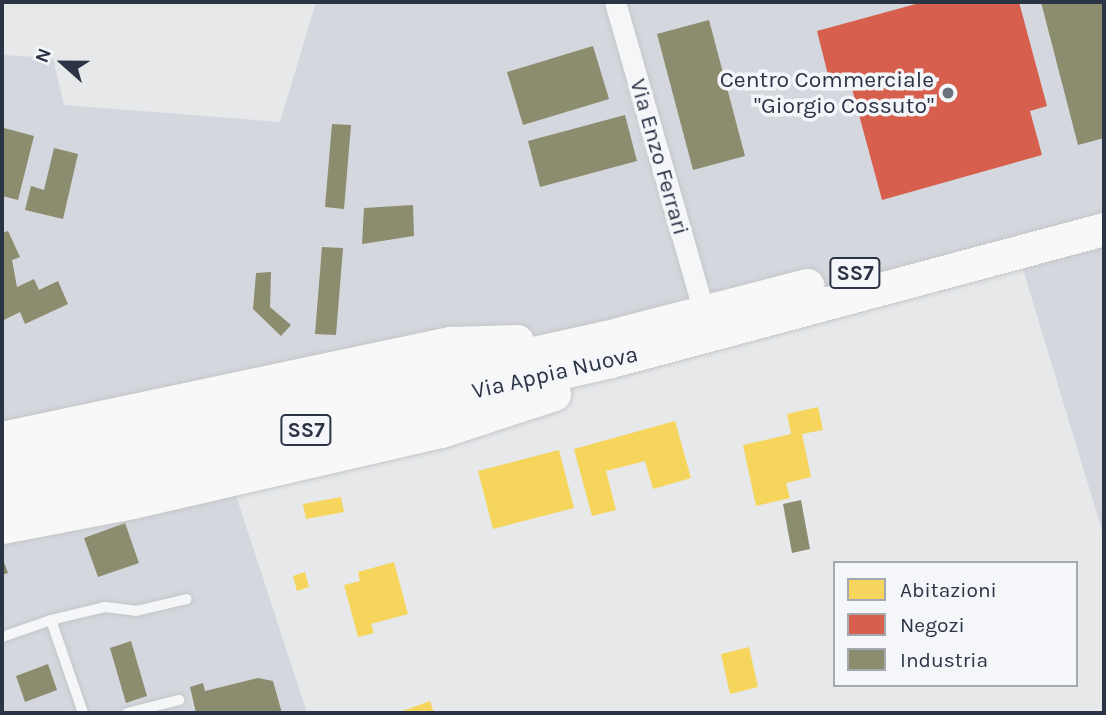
<!DOCTYPE html>
<style>
body{margin:0}
#map{position:relative;width:1106px;height:715px;overflow:hidden;background:#e6e8ea;font-family:Karla,sans-serif}
div>[style]{position:absolute}
.built>*{inset:0;background:#d4d7dd}
.homes>*{inset:0;background:#f6d55c}
.shops>*{inset:0;background:#d6604d}
.industry>*{inset:0;background:#8c8c6e}
.roads{filter:drop-shadow(0 0 2px #c4c6c8) drop-shadow(0 0 2px #c4c6c8)}
.service>*{height:10px;margin:-5px;padding:0 5px;transform-origin:5px;border-radius:5px;background:#f5f6f7}
.minor>*{height:21px;margin:-10.5px;padding:0 10.5px;transform-origin:10.5px;border-radius:10.5px;background:#f5f6f7}
.primary>*{height:33px;margin:-16.5px;padding:0 16.5px;transform-origin:16.5px;border-radius:16.5px;background:#f8f8f8}
.dots>*{width:19px;height:19px;translate:-50% -50%;box-sizing:border-box;border:4px solid #f4f6f9;border-radius:50%}
span{translate:-50% -50%;white-space:nowrap;text-align:center;line-height:1.15;-webkit-text-stroke:7px #f4f6f9;paint-order:stroke}
.shield-label span{padding:2px 5px;background:#f4f6f9;border:2px solid;border-radius:5px;-webkit-text-stroke-width:0}
.shield-label{font-size:21px;color:#2b3445;font-weight:700}
.poi-label{font-size:23px;color:#2b3445}
.right{translate:-100% -50%;text-align:right}
.street-label{font-size:23px;color:#2b3445}
.frame{position:absolute;inset:0;border:4px solid #2b3445;pointer-events:none}
.legend{position:absolute;left:833px;top:561px;width:245px;height:126px;box-sizing:border-box;background:#f4f6f9;border:2px solid #a4a8b1;margin:0;padding:9px 12px;list-style:none;font-size:21px;color:#2b3445}
.legend li{display:flex;align-items:center;gap:14px;height:35px}
.legend b{width:35px;border:2px solid #a4a8b1}
.north{position:absolute;left:28px;top:28px;width:70px;height:70px;-webkit-text-stroke:5px #f4f6f9;paint-order:stroke;rotate:291deg;font-size:19px;font-weight:700;line-height:28px;text-align:center;color:#2b3445}
.north::after{content:'';display:block;margin:auto;width:24px;height:32px;background:#2b3445;clip-path:polygon(50% 0,100% 100%,50% 72%,0 100%)}
</style>
<div id="map">
<div class="built">
<i style="clip-path:polygon(316px 2px,1104px 2px,1104px 537px,1018px 253px,231px 480px,307px 713px,2px 713px,2px 55px,53px 58px,64px 105px,280px 122px)"></i>
</div>
<div class="homes">
<i style="clip-path:polygon(818px 407px,823px 430px,802px 434px,811px 477px,786px 483px,790px 498px,756px 506px,743px 445px,791px 434px,787px 414px)"></i>
<i style="clip-path:polygon(675px 421px,691px 478px,653px 489px,645px 461px,606px 471px,616px 510px,592px 516px,574px 449px)"></i>
<i style="clip-path:polygon(559px 450px,574px 508px,493px 529px,478px 471px)"></i>
<i style="clip-path:polygon(341px 497px,344px 512px,306px 519px,303px 504px)"></i>
<i style="clip-path:polygon(394px 562px,408px 614px,371px 624px,374px 633px,358px 637px,344px 585px,360px 581px,358px 572px)"></i>
<i style="clip-path:polygon(305px 572px,309px 587px,297px 591px,293px 576px)"></i>
<i style="clip-path:polygon(749px 647px,758px 687px,730px 694px,721px 654px)"></i>
<i style="clip-path:polygon(430px 701px,434px 713px,397px 713px)"></i>
</div>
<div class="shops">
<i style="clip-path:polygon(923px 2px,1019px 2px,1047px 106px,1030px 111px,1042px 155px,882px 200px,848px 74px,829px 79px,817px 31px)"></i>
</div>
<div class="industry">
<i style="clip-path:polygon(1041px 2px,1104px 2px,1104px 138px,1078px 145px)"></i>
<i style="clip-path:polygon(709px 20px,745px 156px,693px 170px,657px 34px)"></i>
<i style="clip-path:polygon(593px 46px,609px 99px,523px 125px,507px 72px)"></i>
<i style="clip-path:polygon(625px 115px,637px 161px,540px 187px,528px 141px)"></i>
<i style="clip-path:polygon(332px 124px,351px 125px,344px 209px,325px 207px)"></i>
<i style="clip-path:polygon(4px 128px,34px 136px,18px 200px,2px 196px)"></i>
<i style="clip-path:polygon(54px 148px,78px 154px,63px 219px,25px 210px,31px 186px,44px 190px)"></i>
<i style="clip-path:polygon(413px 205px,414px 236px,362px 244px,364px 208px)"></i>
<i style="clip-path:polygon(8px 231px,20px 257px,12px 260px,17px 287px,34px 279px,39px 290px,58px 281px,68px 304px,25px 324px,20px 312px,2px 321px,2px 233px)"></i>
<i style="clip-path:polygon(322px 247px,343px 248px,336px 335px,315px 334px)"></i>
<i style="clip-path:polygon(271px 272px,270px 307px,291px 325px,281px 336px,253px 309px,256px 273px)"></i>
<i style="clip-path:polygon(801px 500px,810px 549px,792px 553px,783px 504px)"></i>
<i style="clip-path:polygon(125px 523px,139px 563px,98px 577px,84px 538px)"></i>
<i style="clip-path:polygon(2px 557px,8px 573px,2px 575px)"></i>
<i style="clip-path:polygon(131px 641px,147px 696px,126px 703px,110px 648px)"></i>
<i style="clip-path:polygon(48px 664px,57px 690px,25px 702px,16px 676px)"></i>
<i style="clip-path:polygon(258px 678px,273px 681px,282px 713px,196px 713px,190px 687px,203px 683px,205px 691px)"></i>
</div>
<div class="roads">
<div class="service">
<i style="left:51px;top:620px;width:56px;rotate:-13.5deg"></i>
<i style="left:105px;top:607px;width:31px;rotate:7deg"></i>
<i style="left:136px;top:611px;width:52px;rotate:-13.2deg"></i>
<i style="left:2px;top:637px;width:52px;rotate:-19.1deg"></i>
<i style="left:51px;top:620px;width:98px;rotate:71deg"></i>
<i style="left:127px;top:713px;width:54px;rotate:-14deg"></i>
</div>
<div class="minor">
<i style="left:615px;top:2px;width:323px;rotate:74deg"></i>
</div>
<div class="primary">
<i style="left:2px;top:438px;width:458px;rotate:-12deg"></i>
<i style="left:450px;top:343px;width:67px;rotate:-1.7deg"></i>
<i style="left:2px;top:470px;width:618px;rotate:-12.42deg"></i>
<i style="left:606px;top:337px;width:208px;rotate:-14.5deg"></i>
<i style="left:2px;top:499px;width:624px;rotate:-12.77deg"></i>
<i style="left:611px;top:361px;width:510px;rotate:-14.99deg"></i>
<i style="left:2px;top:527px;width:133px;rotate:-10.8deg"></i>
<i style="left:133px;top:502px;width:316px;rotate:-13deg"></i>
<i style="left:441px;top:431px;width:119px;rotate:-18.1deg"></i>
</div>
</div>
<div class="dots">
<i style="left:948px;top:93px;background:#6c737f"></i>
</div>
<div class="shield-label">
<span style="left:855px;top:273px">SS7</span>
<span style="left:306px;top:430px">SS7</span>
</div>
<div class="poi-label">
<span class="right" style="left:934px;top:93px">Centro Commerciale<br>"Giorgio Cossuto"</span>
</div>
<div class="street-label">
<span style="left:659px;top:157px;rotate:74deg">Via Enzo Ferrari</span>
<span style="left:555px;top:373px;rotate:-13deg">Via Appia Nuova</span>
</div>
<div class="frame"></div>
<ul class="legend">
<li><b style="height:19px;background:#f6d55c"></b>Abitazioni</li>
<li><b style="height:19px;background:#d6604d"></b>Negozi</li>
<li><b style="height:19px;background:#8c8c6e"></b>Industria</li>
</ul>
<div class="north">N</div>
</div>
